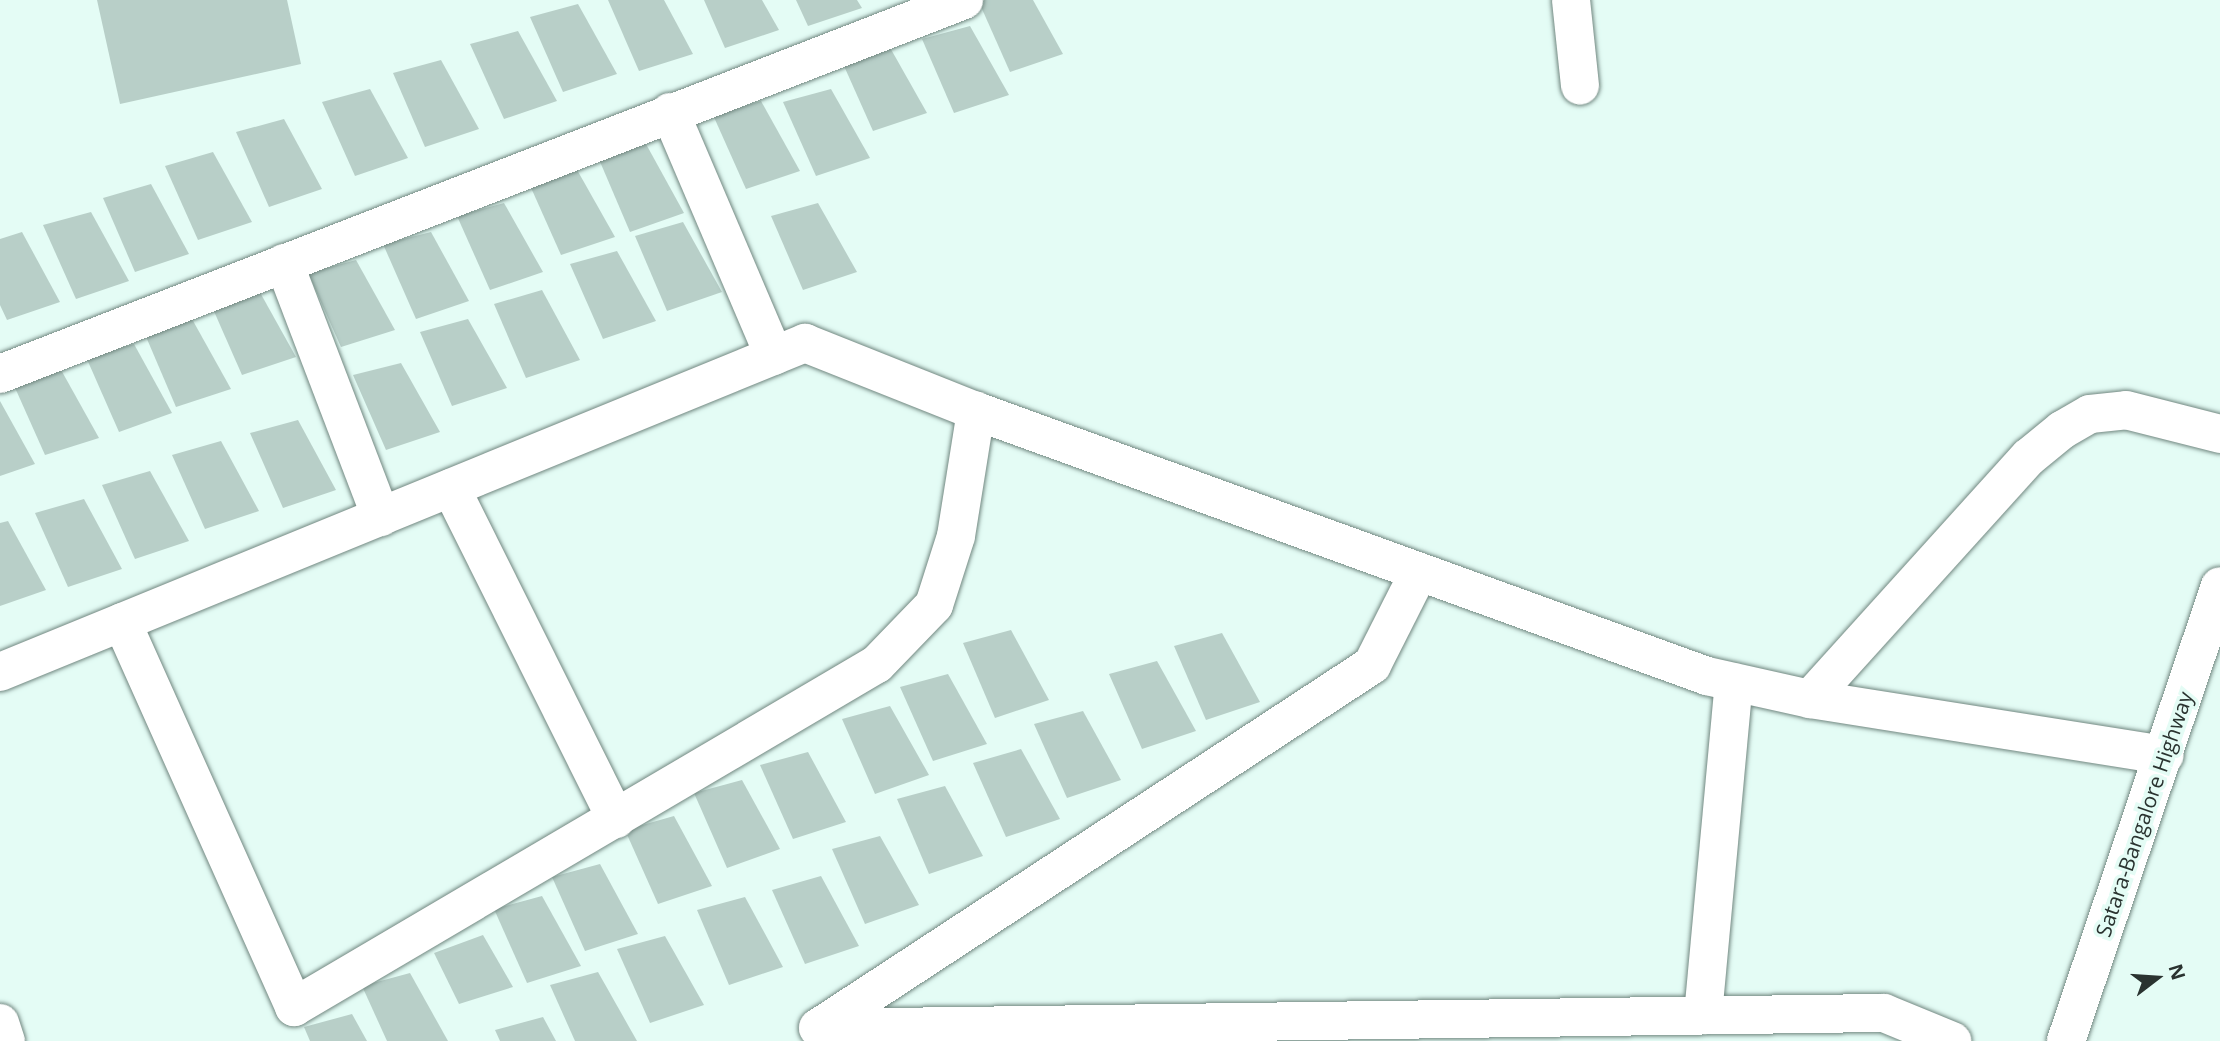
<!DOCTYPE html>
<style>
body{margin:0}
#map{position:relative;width:2220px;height:1041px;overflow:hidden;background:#e4fcf5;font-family:"Open Sans",sans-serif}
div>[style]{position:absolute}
.building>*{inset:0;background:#b8cfc8}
.roads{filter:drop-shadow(0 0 2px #718780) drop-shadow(0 0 2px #718780)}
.minor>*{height:38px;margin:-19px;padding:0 19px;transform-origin:19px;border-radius:19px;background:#fff}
.primary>*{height:38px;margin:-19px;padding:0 19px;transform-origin:19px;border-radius:19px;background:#fff}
span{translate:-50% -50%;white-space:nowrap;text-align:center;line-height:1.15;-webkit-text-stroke:7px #e4fcf5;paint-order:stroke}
.street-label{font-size:21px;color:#2a3330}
.north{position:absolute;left:2122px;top:943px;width:70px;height:70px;-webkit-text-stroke:5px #e4fcf5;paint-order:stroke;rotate:73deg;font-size:19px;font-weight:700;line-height:28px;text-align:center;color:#2a3330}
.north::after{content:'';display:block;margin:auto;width:24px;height:32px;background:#2a3330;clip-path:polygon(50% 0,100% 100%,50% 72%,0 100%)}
</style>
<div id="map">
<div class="building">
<i style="clip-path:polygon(97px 0,287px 0,301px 64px,120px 104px)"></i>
<i style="clip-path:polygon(608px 0,664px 0,693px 54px,639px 71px)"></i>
<i style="clip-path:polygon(704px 0,762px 0,779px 30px,725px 48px)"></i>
<i style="clip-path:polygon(796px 0,857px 0,862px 8px,808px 26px)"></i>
<i style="clip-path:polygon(978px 0,1033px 0,1063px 54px,1010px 72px)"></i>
<i style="clip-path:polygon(578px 4px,617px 74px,563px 92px,530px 17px)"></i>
<i style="clip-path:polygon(970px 26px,1009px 95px,954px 113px,922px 39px)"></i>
<i style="clip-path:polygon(518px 31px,557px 101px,504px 119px,470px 44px)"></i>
<i style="clip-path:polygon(888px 44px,927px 113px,873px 131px,840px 57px)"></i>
<i style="clip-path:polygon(441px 60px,479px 129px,425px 147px,393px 73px)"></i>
<i style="clip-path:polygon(370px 89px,408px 158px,355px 176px,322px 102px)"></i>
<i style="clip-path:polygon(831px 89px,870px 158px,816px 176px,783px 102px)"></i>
<i style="clip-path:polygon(761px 101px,800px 171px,746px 189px,713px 115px)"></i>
<i style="clip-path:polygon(284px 119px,322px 189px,269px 207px,236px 132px)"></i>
<i style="clip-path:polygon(646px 144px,684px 213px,630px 232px,598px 157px)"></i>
<i style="clip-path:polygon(213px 152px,252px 222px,198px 240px,165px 166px)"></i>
<i style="clip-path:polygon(576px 168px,615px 237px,561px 255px,528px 181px)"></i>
<i style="clip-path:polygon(151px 184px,189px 254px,135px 272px,103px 198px)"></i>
<i style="clip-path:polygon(504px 203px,543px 272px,490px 290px,457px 216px)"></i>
<i style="clip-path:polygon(818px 203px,857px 272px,803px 290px,771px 216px)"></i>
<i style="clip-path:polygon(91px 212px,129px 281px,76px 299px,43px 225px)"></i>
<i style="clip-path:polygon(683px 222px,722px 292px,667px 311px,635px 236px)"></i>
<i style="clip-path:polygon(22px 232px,60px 302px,7px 320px,0 305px,0 239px)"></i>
<i style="clip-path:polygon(431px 232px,469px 301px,416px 319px,383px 244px)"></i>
<i style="clip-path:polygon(617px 251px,656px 321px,603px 339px,570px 264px)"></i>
<i style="clip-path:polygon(356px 260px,395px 330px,341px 347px,308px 273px)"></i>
<i style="clip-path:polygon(257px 287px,296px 357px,242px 375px,209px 300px)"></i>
<i style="clip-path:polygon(542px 290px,580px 360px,526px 378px,494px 304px)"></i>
<i style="clip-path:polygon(192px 319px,231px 389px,176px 407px,144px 332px)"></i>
<i style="clip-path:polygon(468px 319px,507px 388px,452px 406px,420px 332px)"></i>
<i style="clip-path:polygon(134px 344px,172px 413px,119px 432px,86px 357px)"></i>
<i style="clip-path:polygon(401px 363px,440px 432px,386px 450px,353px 375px)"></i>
<i style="clip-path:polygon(60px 368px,99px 438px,45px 455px,12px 381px)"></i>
<i style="clip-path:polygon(0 401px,35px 464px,0 476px)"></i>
<i style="clip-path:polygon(298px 420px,336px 490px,283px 508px,250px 433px)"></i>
<i style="clip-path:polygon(221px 441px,259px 511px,205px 529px,172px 455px)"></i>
<i style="clip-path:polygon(150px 471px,189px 541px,135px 559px,102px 485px)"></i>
<i style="clip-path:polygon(84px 499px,122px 569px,68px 587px,35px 513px)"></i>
<i style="clip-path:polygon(8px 521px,46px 590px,0 606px,0 523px)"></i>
<i style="clip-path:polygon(1011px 630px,1049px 700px,995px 718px,963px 643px)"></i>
<i style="clip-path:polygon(1222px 633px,1260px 702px,1206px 720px,1174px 646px)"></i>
<i style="clip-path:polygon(1157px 661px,1196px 731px,1142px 749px,1109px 674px)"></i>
<i style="clip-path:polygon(948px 674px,987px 744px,933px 761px,900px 687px)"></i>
<i style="clip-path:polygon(890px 706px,929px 775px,875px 794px,842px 719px)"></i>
<i style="clip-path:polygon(1083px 711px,1121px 780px,1067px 798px,1034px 724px)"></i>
<i style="clip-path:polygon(1021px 749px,1060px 819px,1006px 837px,973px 763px)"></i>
<i style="clip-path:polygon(808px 752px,846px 822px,793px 839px,760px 765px)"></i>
<i style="clip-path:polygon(742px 780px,780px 849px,727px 868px,694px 793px)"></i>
<i style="clip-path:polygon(945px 786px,983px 856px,929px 874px,897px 799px)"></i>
<i style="clip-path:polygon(674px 816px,712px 886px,658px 904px,625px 830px)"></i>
<i style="clip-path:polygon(880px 836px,919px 905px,865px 924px,832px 849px)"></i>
<i style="clip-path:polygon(600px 864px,638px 934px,585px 951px,552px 877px)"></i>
<i style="clip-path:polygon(821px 876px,859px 946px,805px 964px,772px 890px)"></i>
<i style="clip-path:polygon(542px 896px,581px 966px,527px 983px,494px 909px)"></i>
<i style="clip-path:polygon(745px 897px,783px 967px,729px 985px,697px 910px)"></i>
<i style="clip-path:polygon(483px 935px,513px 987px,459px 1004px,434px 953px)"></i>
<i style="clip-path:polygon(665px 936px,704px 1005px,650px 1023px,617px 949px)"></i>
<i style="clip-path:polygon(598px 972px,637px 1041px,575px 1041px,550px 985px)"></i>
<i style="clip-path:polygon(410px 973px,448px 1041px,387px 1041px,362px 986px)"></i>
<i style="clip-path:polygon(352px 1014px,367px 1041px,310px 1041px,304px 1027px)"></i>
<i style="clip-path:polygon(543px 1017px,556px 1041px,500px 1041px,495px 1030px)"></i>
</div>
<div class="roads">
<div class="minor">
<i style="left:1571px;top:0;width:86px;rotate:84deg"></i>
<i style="left:670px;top:112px;width:265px;rotate:66.9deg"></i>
<i style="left:284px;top:263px;width:272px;rotate:69.1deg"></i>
<i style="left:0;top:374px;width:1034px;rotate:-21.2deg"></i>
<i style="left:451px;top:488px;width:370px;rotate:63.5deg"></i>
<i style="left:1419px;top:572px;width:104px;rotate:116.8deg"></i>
<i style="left:1372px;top:665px;width:662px;rotate:146.77deg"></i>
<i style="left:818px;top:1028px;width:1066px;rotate:-0.81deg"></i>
<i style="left:1884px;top:1013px;width:74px;rotate:22.4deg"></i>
<i style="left:122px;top:622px;width:422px;rotate:65.9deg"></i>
<i style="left:294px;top:1007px;width:676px;rotate:-30.47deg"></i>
<i style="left:877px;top:664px;width:82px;rotate:-46deg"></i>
<i style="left:934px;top:605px;width:72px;rotate:-72.3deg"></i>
<i style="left:956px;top:536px;width:127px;rotate:-80.9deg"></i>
<i style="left:0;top:672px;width:870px;rotate:-22.23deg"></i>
<i style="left:805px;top:343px;width:184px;rotate:21.7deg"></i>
<i style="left:976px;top:411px;width:778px;rotate:19.93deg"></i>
<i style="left:1707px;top:676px;width:106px;rotate:12.6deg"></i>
<i style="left:1810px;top:699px;width:359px;rotate:9deg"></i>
<i style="left:1810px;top:699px;width:326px;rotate:-47.9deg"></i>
<i style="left:2029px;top:457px;width:43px;rotate:-39.3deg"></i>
<i style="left:2062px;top:430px;width:32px;rotate:-30deg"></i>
<i style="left:2090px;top:414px;width:36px;rotate:-6deg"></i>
<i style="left:2126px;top:410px;width:97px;rotate:14.3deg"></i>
<i style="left:1703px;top:1015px;width:334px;rotate:-84.7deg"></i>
<i style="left:0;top:1023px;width:19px;rotate:72deg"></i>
</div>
<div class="primary">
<i style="left:2066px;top:1041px;width:480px;rotate:-71.3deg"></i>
</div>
</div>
<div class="street-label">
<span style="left:2144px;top:814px;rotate:-71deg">Satara-Bangalore Highway</span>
</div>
<div class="north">N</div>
</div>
